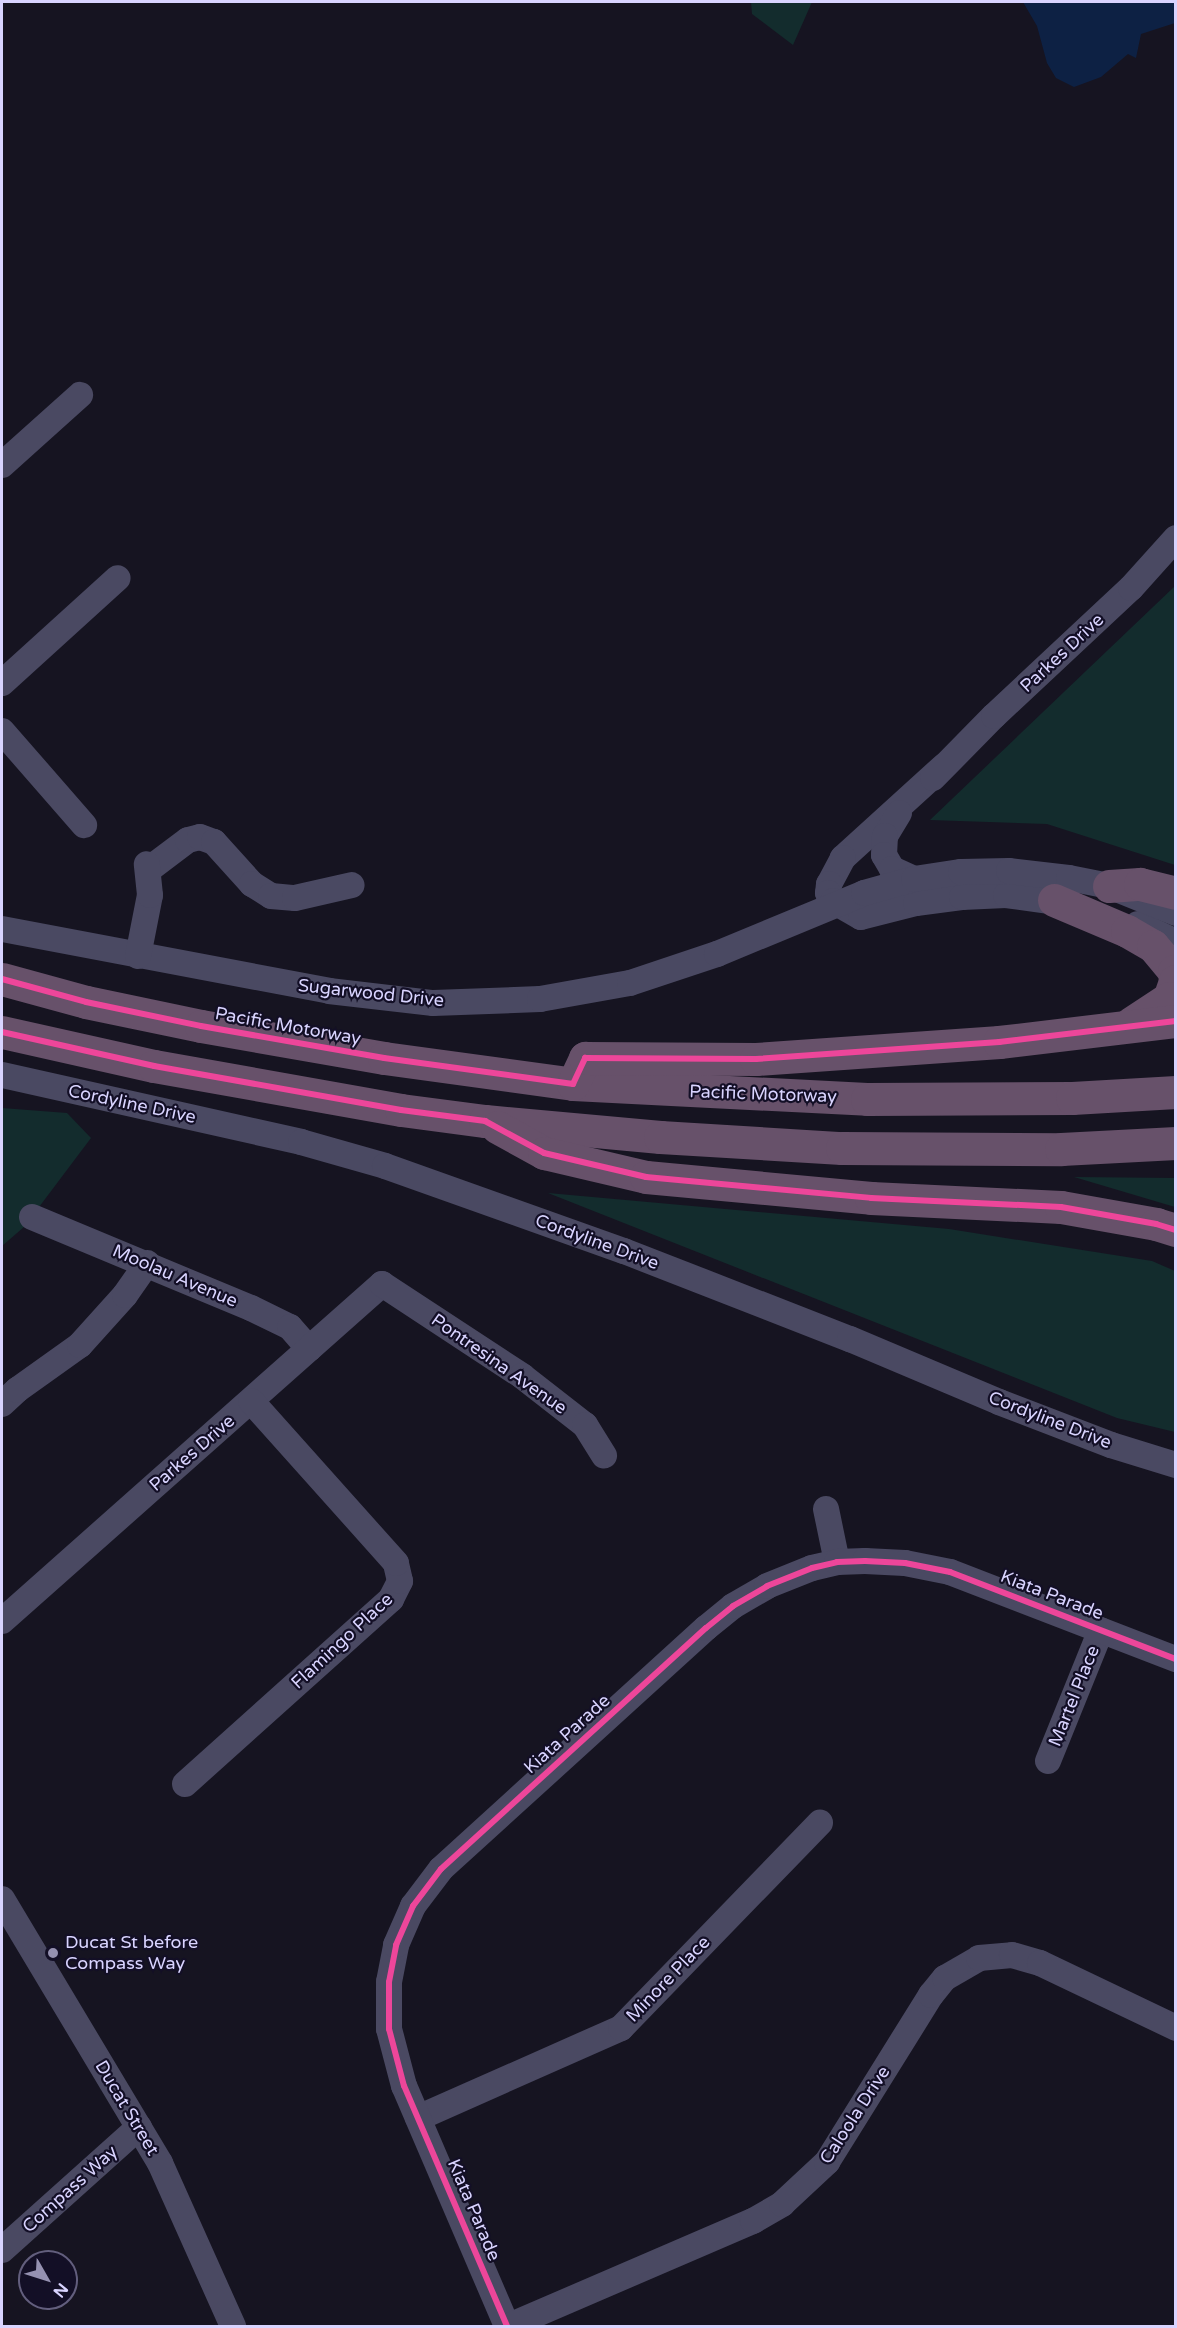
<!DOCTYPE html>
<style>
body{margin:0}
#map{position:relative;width:1177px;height:2328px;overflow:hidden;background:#161421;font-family:"Varela Round",sans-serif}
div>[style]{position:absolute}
.green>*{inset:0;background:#132c2d}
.water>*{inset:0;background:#0d2144}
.minor>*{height:26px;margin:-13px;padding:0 13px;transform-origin:13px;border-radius:13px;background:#4a4962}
.highway>*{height:33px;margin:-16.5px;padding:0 16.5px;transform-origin:16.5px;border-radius:16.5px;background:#67516a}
.cycleway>*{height:6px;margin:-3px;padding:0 3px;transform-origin:3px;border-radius:3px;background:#ed469a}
.dots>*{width:16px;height:16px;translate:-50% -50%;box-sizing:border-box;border:3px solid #130f26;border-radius:50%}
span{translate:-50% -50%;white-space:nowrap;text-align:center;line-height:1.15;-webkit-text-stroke:4.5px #130f26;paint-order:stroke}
.street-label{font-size:18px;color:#d9d4ff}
.poi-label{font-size:18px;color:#d9d4ff}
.left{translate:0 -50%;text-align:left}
.frame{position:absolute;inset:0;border:3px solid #d9d4ff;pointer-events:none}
.north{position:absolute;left:18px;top:2250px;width:60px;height:60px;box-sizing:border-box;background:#130f26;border:2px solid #625e7d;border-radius:50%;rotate:129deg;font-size:16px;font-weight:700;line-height:24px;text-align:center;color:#d9d4ff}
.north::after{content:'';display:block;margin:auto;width:21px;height:27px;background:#9591b1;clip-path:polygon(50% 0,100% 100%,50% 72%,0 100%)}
</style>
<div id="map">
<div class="green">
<i style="clip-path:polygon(751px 2px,812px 2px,793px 45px,752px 14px)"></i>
<i style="clip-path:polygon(1175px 586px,1175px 865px,1047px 824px,930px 820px)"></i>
<i style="clip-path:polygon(2px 1108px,67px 1113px,91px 1138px,24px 1227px,2px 1246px)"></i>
<i style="clip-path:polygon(1074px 1177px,1175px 1178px,1175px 1207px)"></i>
<i style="clip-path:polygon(548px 1193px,949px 1229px,1152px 1261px,1175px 1271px,1175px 1432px,1117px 1418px)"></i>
</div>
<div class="water">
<i style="clip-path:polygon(1023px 2px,1175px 2px,1175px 23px,1141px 34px,1136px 58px,1128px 54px,1101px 77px,1074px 87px,1056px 78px,1047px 63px,1037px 26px)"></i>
</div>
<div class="minor">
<i style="left:2px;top:465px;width:105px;rotate:-41.9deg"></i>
<i style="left:2px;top:683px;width:156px;rotate:-42.2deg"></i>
<i style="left:2px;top:731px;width:125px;rotate:48.9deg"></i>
<i style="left:944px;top:766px;width:137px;rotate:137.7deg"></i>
<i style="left:843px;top:858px;width:30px;rotate:118deg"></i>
<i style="left:829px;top:884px;width:9px;rotate:96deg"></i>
<i style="left:828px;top:893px;width:9px;rotate:58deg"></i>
<i style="left:833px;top:901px;width:32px;rotate:30deg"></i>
<i style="left:861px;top:917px;width:57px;rotate:-14.3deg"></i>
<i style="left:916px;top:903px;width:46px;rotate:-7.4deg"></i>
<i style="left:962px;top:897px;width:44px;rotate:-2.6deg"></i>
<i style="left:1006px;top:895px;width:66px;rotate:7.9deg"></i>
<i style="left:933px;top:778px;width:87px;rotate:-45.5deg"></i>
<i style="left:994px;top:716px;width:187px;rotate:-43.1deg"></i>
<i style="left:1131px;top:588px;width:67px;rotate:-48deg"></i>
<i style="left:899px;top:813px;width:27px;rotate:121deg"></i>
<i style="left:885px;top:836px;width:19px;rotate:93deg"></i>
<i style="left:884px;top:855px;width:16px;rotate:60deg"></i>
<i style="left:892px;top:869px;width:24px;rotate:24deg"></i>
<i style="left:148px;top:870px;width:50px;rotate:-36.9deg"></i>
<i style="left:188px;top:840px;width:12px;rotate:-14deg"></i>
<i style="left:200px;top:837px;width:15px;rotate:20deg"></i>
<i style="left:214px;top:842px;width:57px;rotate:47.9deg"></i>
<i style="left:252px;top:884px;width:22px;rotate:32deg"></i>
<i style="left:271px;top:896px;width:24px;rotate:5deg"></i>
<i style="left:295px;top:898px;width:58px;rotate:-12.8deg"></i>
<i style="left:1138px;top:924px;width:42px;rotate:25.3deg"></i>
<i style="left:2px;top:929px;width:333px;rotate:10.7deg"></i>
<i style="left:329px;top:991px;width:105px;rotate:6.6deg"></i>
<i style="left:433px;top:1003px;width:107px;rotate:-2.1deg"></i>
<i style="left:540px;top:999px;width:91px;rotate:-10.1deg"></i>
<i style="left:630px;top:983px;width:92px;rotate:-18.4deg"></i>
<i style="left:717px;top:954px;width:159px;rotate:-22.5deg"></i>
<i style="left:864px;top:893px;width:52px;rotate:-15.6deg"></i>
<i style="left:914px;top:879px;width:48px;rotate:-8.5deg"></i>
<i style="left:961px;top:872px;width:48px;rotate:-1.2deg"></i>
<i style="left:1009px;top:871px;width:60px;rotate:6.7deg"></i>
<i style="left:1069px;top:878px;width:41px;rotate:11.3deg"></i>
<i style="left:1109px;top:886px;width:72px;rotate:21.9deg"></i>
<i style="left:138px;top:956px;width:62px;rotate:-78.9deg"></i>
<i style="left:150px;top:895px;width:31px;rotate:-96deg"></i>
<i style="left:2px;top:1075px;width:306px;rotate:12.6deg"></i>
<i style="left:301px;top:1142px;width:87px;rotate:15.9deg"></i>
<i style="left:385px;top:1166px;width:254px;rotate:19.6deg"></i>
<i style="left:624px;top:1251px;width:243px;rotate:21.3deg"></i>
<i style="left:850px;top:1339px;width:162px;rotate:22.9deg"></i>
<i style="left:999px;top:1402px;width:120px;rotate:21deg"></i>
<i style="left:1111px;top:1445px;width:68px;rotate:17.1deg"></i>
<i style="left:32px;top:1217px;width:237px;rotate:22.6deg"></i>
<i style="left:251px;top:1308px;width:43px;rotate:26deg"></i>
<i style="left:290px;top:1327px;width:29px;rotate:49deg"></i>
<i style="left:2px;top:1404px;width:21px;rotate:-43deg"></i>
<i style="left:17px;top:1390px;width:77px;rotate:-35.5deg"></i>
<i style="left:80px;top:1345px;width:67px;rotate:-48deg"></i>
<i style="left:125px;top:1295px;width:39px;rotate:-55deg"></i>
<i style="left:826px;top:1509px;width:54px;rotate:78.3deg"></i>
<i style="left:2px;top:1621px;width:508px;rotate:-41.57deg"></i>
<i style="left:382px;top:1284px;width:168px;rotate:33.3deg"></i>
<i style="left:522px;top:1376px;width:80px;rotate:37.9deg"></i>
<i style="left:585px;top:1425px;width:36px;rotate:58deg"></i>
<i style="left:1048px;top:1761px;width:141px;rotate:-68deg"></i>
<i style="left:185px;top:1784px;width:277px;rotate:-41.9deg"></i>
<i style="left:391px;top:1599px;width:20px;rotate:-63deg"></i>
<i style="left:400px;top:1581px;width:18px;rotate:-103deg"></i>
<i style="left:396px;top:1563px;width:217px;rotate:-131.8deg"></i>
<i style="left:2px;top:1899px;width:308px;rotate:59.1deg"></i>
<i style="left:160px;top:2163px;width:179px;rotate:65.9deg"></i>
<i style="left:418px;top:2118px;width:222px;rotate:-23.9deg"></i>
<i style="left:621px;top:2028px;width:286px;rotate:-45.9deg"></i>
<i style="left:2px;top:2250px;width:184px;rotate:-41.9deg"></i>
<i style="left:507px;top:2326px;width:261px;rotate:-113.2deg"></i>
<i style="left:404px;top:2086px;width:59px;rotate:-104.7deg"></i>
<i style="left:389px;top:2029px;width:47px;rotate:-90deg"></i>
<i style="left:389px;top:1982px;width:38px;rotate:-79deg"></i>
<i style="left:396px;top:1945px;width:43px;rotate:-66.4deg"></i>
<i style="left:413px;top:1906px;width:46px;rotate:-52.9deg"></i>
<i style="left:441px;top:1869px;width:358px;rotate:-42.3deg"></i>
<i style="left:706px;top:1628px;width:35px;rotate:-39deg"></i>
<i style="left:733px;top:1606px;width:39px;rotate:-30deg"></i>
<i style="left:767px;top:1586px;width:48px;rotate:-21.8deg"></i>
<i style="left:812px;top:1568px;width:26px;rotate:-13deg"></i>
<i style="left:837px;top:1562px;width:28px;rotate:-2deg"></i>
<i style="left:865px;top:1561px;width:40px;rotate:2.9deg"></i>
<i style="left:905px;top:1563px;width:46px;rotate:11.3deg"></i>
<i style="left:950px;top:1572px;width:242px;rotate:21.1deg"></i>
<i style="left:509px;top:2326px;width:266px;rotate:-23.3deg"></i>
<i style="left:753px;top:2221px;width:34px;rotate:-30deg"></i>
<i style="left:782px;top:2204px;width:62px;rotate:-43deg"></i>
<i style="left:827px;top:2162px;width:197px;rotate:-58.1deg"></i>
<i style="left:931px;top:1995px;width:22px;rotate:-51deg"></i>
<i style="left:945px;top:1978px;width:39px;rotate:-30deg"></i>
<i style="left:979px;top:1958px;width:33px;rotate:-5deg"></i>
<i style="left:1012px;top:1955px;width:29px;rotate:16deg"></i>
<i style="left:1040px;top:1963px;width:151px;rotate:25.5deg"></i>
</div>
<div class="highway">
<i style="left:1109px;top:886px;width:31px;rotate:-4deg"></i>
<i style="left:1140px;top:884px;width:37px;rotate:14deg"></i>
<i style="left:1054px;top:900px;width:79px;rotate:23deg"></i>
<i style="left:1127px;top:931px;width:30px;rotate:30deg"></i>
<i style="left:1153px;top:946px;width:33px;rotate:50deg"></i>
<i style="left:1174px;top:971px;width:10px;rotate:84deg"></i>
<i style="left:1175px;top:981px;width:18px;rotate:109deg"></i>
<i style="left:1169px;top:998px;width:45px;rotate:146.7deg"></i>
<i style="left:2px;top:979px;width:87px;rotate:15.3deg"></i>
<i style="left:86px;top:1002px;width:117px;rotate:11.8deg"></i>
<i style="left:201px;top:1026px;width:186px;rotate:9.9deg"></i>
<i style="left:384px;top:1058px;width:191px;rotate:7.8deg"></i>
<i style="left:573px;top:1084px;width:294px;rotate:2.9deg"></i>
<i style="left:867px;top:1099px;width:205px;rotate:-0.3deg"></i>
<i style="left:1072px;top:1098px;width:104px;rotate:-3.3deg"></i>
<i style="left:2px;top:1032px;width:156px;rotate:12.6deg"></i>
<i style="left:154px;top:1066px;width:251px;rotate:10.1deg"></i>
<i style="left:401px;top:1110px;width:85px;rotate:7.5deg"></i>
<i style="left:485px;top:1121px;width:176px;rotate:5.2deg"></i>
<i style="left:660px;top:1137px;width:182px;rotate:3.5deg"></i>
<i style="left:842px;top:1148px;width:219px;rotate:0.3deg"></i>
<i style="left:1061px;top:1149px;width:115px;rotate:-3deg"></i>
<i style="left:573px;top:1084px;width:29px;rotate:-65deg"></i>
<i style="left:585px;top:1058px;width:171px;rotate:0.3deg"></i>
<i style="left:756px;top:1059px;width:244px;rotate:-4deg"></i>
<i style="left:999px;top:1042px;width:178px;rotate:-6.8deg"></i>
<i style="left:497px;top:1127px;width:54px;rotate:29deg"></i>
<i style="left:544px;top:1153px;width:105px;rotate:13.2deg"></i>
<i style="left:646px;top:1177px;width:226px;rotate:5.3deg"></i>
<i style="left:871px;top:1198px;width:190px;rotate:2.7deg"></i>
<i style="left:1061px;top:1207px;width:97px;rotate:10.1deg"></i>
<i style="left:1156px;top:1224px;width:21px;rotate:17deg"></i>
</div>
<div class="cycleway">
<i style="left:2px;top:979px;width:87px;rotate:15.3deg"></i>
<i style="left:86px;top:1002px;width:117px;rotate:11.8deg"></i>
<i style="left:201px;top:1026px;width:186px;rotate:9.9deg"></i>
<i style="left:384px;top:1058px;width:191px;rotate:7.8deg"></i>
<i style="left:573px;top:1084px;width:29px;rotate:-65deg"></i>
<i style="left:585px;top:1058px;width:171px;rotate:0.3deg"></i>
<i style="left:756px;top:1059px;width:244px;rotate:-4deg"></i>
<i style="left:999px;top:1042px;width:178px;rotate:-6.8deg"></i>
<i style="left:2px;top:1032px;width:156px;rotate:12.6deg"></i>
<i style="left:154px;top:1066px;width:251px;rotate:10.1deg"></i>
<i style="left:401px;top:1110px;width:85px;rotate:7.5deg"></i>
<i style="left:485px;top:1121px;width:67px;rotate:28.5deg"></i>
<i style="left:544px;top:1153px;width:105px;rotate:13.2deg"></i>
<i style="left:646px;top:1177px;width:226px;rotate:5.3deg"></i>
<i style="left:871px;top:1198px;width:190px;rotate:2.7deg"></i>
<i style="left:1061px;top:1207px;width:97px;rotate:10.1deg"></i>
<i style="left:1156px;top:1224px;width:21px;rotate:17deg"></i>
<i style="left:507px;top:2326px;width:261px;rotate:-113.2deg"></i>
<i style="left:404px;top:2086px;width:59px;rotate:-104.7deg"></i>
<i style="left:389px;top:2029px;width:47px;rotate:-90deg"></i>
<i style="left:389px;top:1982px;width:38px;rotate:-79deg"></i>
<i style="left:396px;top:1945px;width:43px;rotate:-66.4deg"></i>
<i style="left:413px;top:1906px;width:46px;rotate:-52.9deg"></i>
<i style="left:441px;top:1869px;width:358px;rotate:-42.3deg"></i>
<i style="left:706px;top:1628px;width:35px;rotate:-39deg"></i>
<i style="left:733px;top:1606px;width:39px;rotate:-30deg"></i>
<i style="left:767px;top:1586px;width:48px;rotate:-21.8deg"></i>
<i style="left:812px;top:1568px;width:26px;rotate:-13deg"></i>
<i style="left:837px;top:1562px;width:28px;rotate:-2deg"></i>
<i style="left:865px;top:1561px;width:40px;rotate:2.9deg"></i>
<i style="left:905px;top:1563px;width:46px;rotate:11.3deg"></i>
<i style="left:950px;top:1572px;width:242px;rotate:21.1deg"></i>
</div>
<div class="dots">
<i style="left:53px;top:1953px;background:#9591b1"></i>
</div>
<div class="street-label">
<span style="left:1062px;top:653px;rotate:-43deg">Parkes Drive</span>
<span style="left:371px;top:993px;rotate:6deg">Sugarwood Drive</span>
<span style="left:288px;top:1026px;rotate:10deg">Pacific Motorway</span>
<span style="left:763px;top:1094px;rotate:2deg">Pacific Motorway</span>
<span style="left:132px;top:1104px;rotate:12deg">Cordyline Drive</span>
<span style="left:597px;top:1242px;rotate:20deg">Cordyline Drive</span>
<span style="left:175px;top:1276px;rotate:23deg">Moolau Avenue</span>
<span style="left:499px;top:1364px;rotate:35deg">Pontresina Avenue</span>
<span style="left:1050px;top:1420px;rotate:21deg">Cordyline Drive</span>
<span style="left:192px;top:1453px;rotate:-41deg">Parkes Drive</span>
<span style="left:1052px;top:1595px;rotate:21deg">Kiata Parade</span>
<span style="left:342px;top:1641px;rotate:-43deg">Flamingo Place</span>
<span style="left:1074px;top:1696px;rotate:-68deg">Martel Place</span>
<span style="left:567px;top:1734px;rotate:-42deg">Kiata Parade</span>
<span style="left:668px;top:1979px;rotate:-46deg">Minore Place</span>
<span style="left:127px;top:2108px;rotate:59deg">Ducat Street</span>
<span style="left:855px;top:2115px;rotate:-57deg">Caloola Drive</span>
<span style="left:70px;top:2189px;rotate:-42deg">Compass Way</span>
<span style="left:474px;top:2210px;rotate:67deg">Kiata Parade</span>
</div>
<div class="poi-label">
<span class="left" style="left:65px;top:1953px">Ducat St before<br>Compass Way</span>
</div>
<div class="frame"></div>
<div class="north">N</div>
</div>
